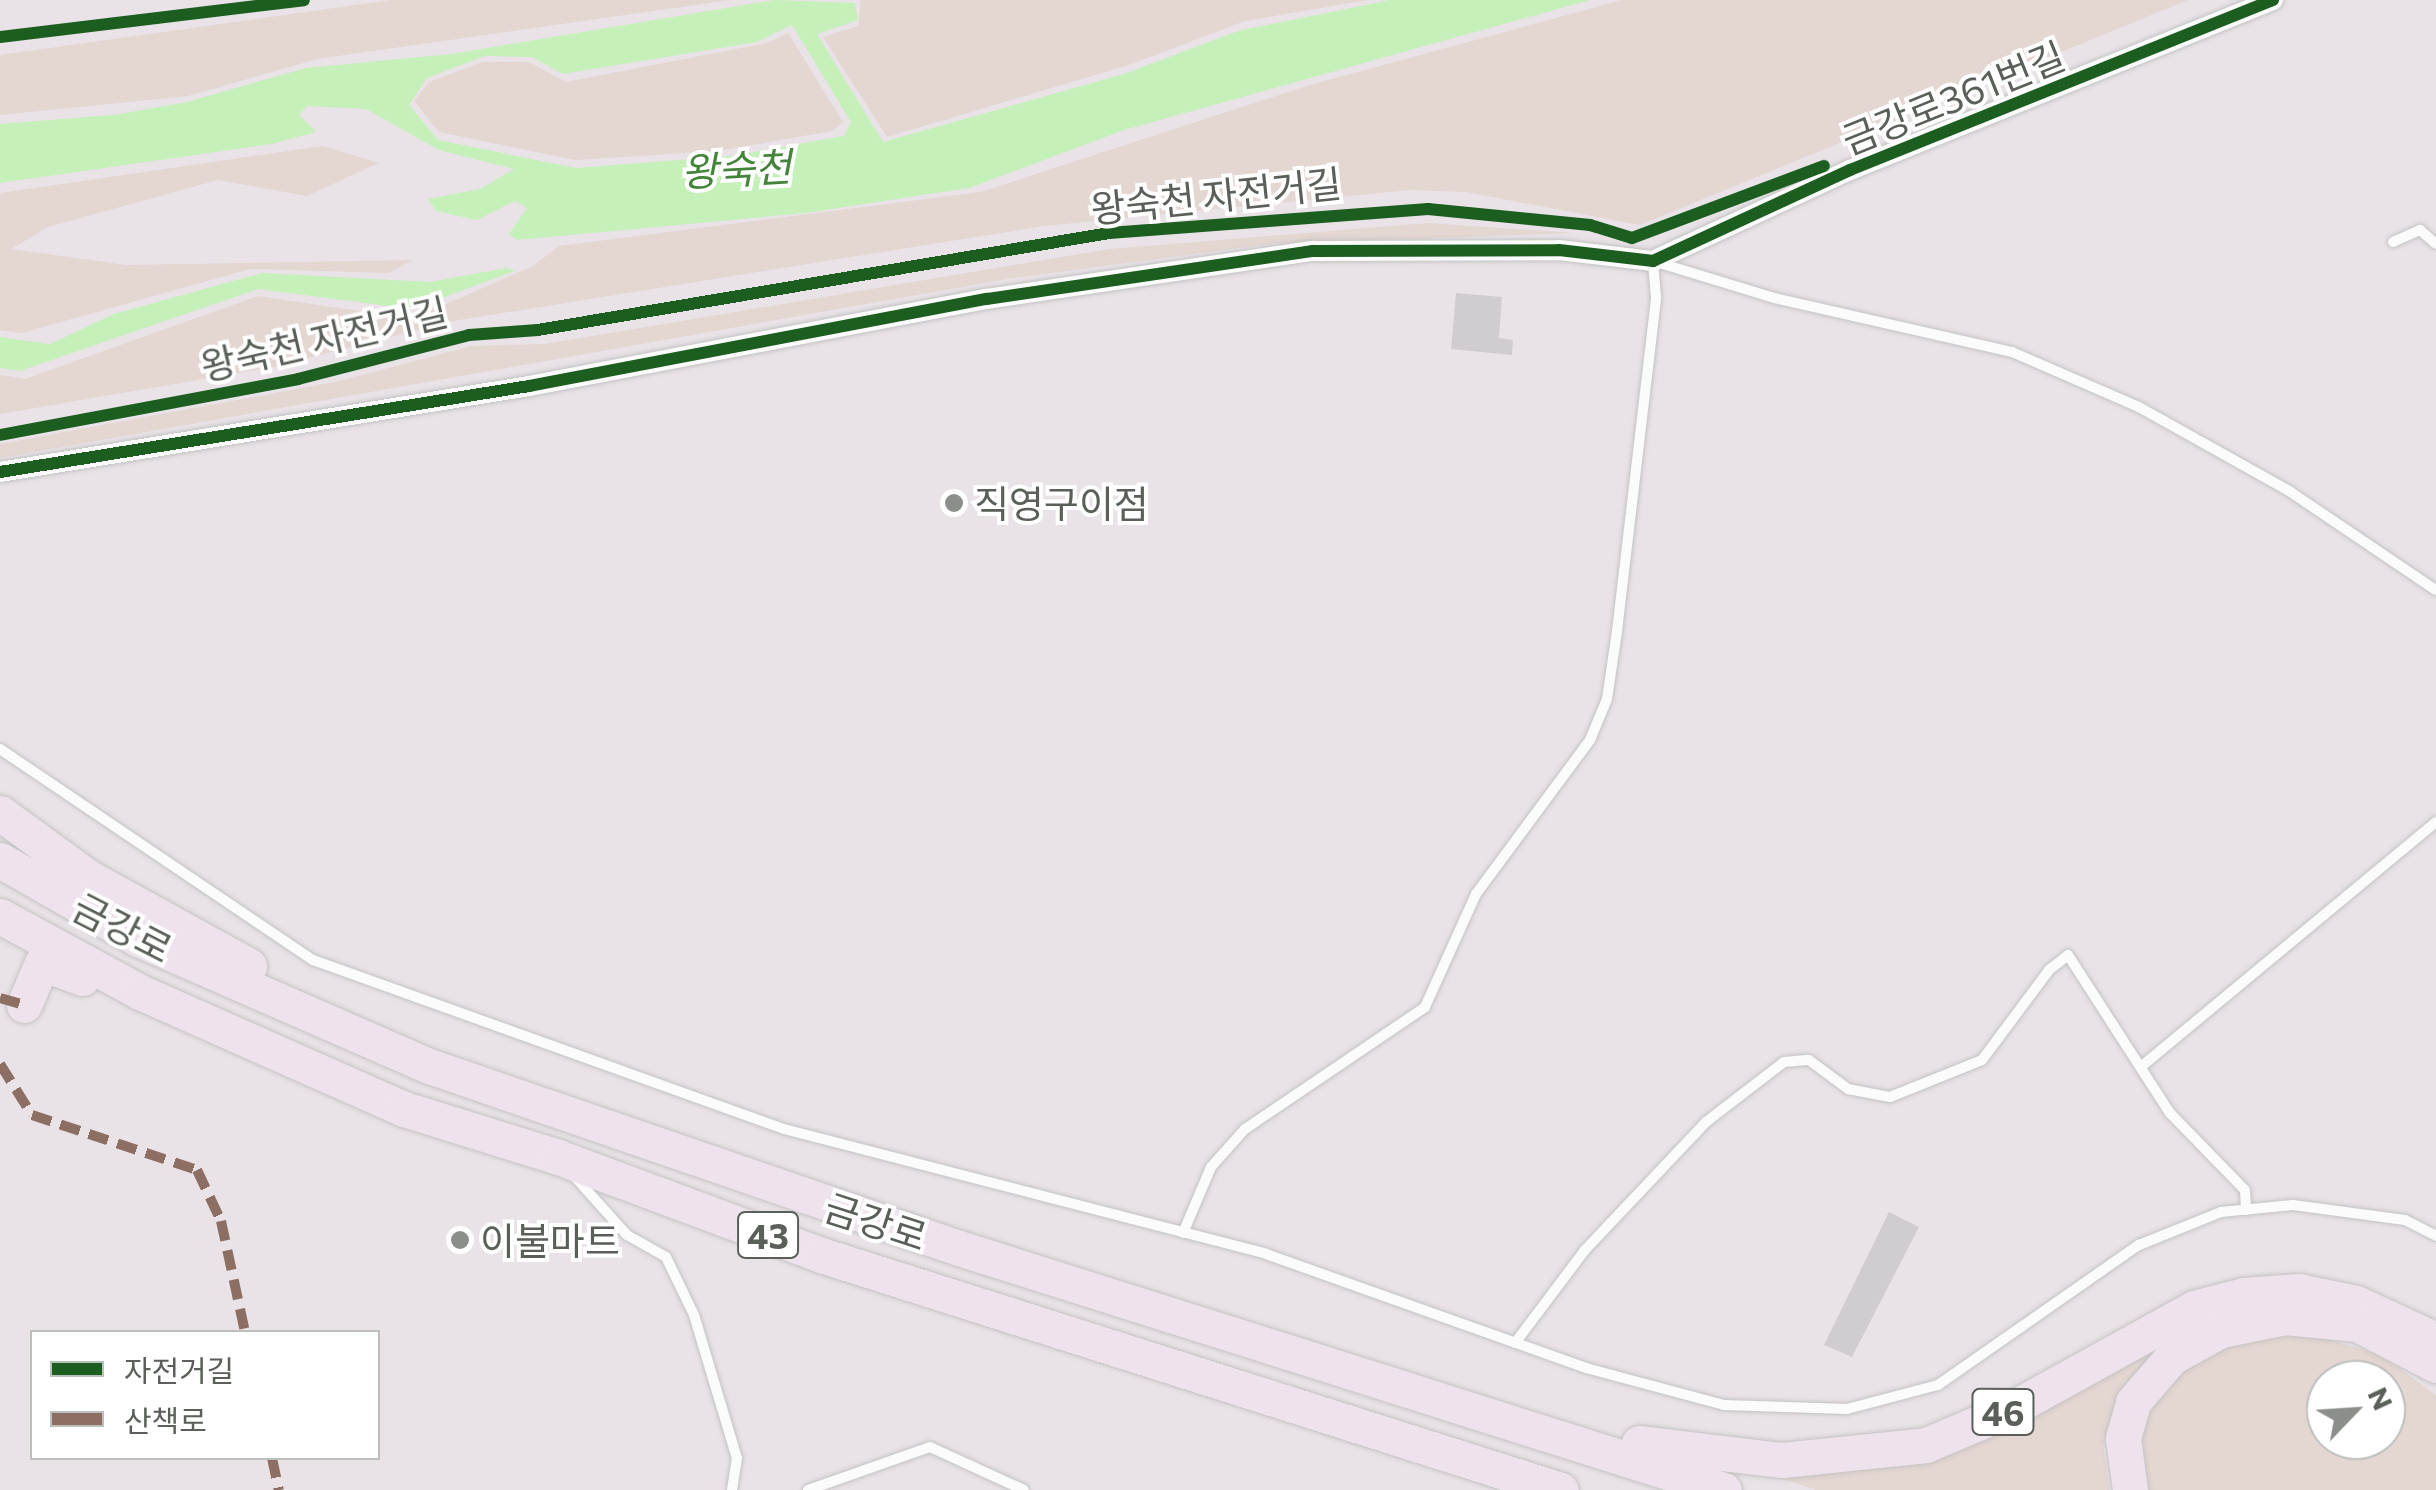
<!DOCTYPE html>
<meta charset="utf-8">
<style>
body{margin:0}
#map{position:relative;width:2436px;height:1490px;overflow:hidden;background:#e9e3e8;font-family:Commissioner,"Noto Sans KR",sans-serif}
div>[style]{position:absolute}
.green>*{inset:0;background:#e4d6d1}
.water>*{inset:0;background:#c5f0ba}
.building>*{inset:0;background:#d0ccd0}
.roads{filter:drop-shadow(0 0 2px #c4c3c3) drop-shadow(0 0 2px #c4c3c3)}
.service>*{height:10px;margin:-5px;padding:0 5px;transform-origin:5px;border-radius:5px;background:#fcfbfc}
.minor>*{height:20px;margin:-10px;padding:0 10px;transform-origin:10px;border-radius:10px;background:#fcfbfc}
.trunk>*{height:35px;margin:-17.5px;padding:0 17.5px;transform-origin:17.5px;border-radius:17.5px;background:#eee3ec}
.quiet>*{height:10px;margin-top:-5px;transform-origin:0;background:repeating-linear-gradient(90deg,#8d6e63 0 20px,transparent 0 30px)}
.cycleway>*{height:12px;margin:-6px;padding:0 6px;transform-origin:6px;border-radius:6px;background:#1b5e20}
.dots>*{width:28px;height:28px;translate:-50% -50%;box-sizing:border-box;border:5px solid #fff;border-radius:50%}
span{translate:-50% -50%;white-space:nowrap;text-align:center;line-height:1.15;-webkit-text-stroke:8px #fff;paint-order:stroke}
.shield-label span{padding:2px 8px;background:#fff;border:2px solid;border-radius:8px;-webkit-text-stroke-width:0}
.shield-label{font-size:35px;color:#5a6059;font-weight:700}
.street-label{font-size:38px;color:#5a6059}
.poi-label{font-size:38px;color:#5a6059}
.left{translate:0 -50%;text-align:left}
.water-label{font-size:40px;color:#44843a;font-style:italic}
.legend{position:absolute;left:30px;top:1330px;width:350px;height:130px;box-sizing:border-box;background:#fff;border:2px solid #bdbfbd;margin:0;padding:12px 18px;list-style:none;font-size:30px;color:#5a6059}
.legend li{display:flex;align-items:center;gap:20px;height:50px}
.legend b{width:50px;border:2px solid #bdbfbd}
.north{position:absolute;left:2306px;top:1360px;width:100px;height:100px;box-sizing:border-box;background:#fff;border:2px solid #bdbfbd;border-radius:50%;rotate:65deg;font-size:28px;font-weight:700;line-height:40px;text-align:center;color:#5a6059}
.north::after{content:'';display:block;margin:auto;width:35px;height:45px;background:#8c8e8b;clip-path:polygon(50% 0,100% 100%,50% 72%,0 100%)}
</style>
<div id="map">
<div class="green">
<i style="clip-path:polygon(391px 0,731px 0,317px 59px,188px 96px,0 115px,0 55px)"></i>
<i style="clip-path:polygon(861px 0,1368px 0,1245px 21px,1129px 65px,887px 137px,823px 37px,858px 26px)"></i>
<i style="clip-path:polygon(1622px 0,2188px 0,1640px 225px,1466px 192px,1410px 190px,1044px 226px,453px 321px,273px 367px,0 414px,0 375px,25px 379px,258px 296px,412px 319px,533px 266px,559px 246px,981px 192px,1310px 85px)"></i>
<i style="clip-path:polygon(788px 33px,843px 122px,832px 131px,718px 151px,575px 160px,439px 132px,414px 101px,429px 82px,483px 62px,529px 62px,566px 82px,767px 43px)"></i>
<i style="clip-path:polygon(323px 146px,379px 163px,307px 196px,218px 180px,48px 227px,11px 249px,126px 265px,413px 260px,389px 273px,250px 269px,22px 333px,0 330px,0 193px)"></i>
<i style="clip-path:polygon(1428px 223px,1574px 233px,1269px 244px,1007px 279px,0 458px,0 444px,340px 381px,471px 346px,545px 344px,1109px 249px)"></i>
<i style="clip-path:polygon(evenodd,2302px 1332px,2381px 1355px,2436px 1395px,2436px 1490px,2137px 1490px,2129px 1461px,2154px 1388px,2212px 1343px,2302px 1332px,2326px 1380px,2386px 1380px,2386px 1440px,2326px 1440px,2326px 1380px)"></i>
<i style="clip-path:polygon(2158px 1347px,2120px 1399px,2103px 1445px,2109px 1490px,1816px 1490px,1774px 1476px,1858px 1468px)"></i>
</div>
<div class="water">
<i style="clip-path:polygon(evenodd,774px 0,855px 3px,858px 20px,817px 34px,883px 142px,1124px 74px,1238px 31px,1390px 0,1590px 0,1124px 130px,969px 188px,806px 213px,517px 240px,509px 234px,527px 208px,515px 201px,477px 220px,436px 211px,428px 199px,480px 189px,514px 169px,439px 150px,366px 109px,307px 106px,299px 115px,316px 132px,272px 144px,0 183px,0 124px,113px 115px,187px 102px,306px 68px,451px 54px,774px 0,792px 25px,851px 122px,844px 136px,731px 156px,576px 168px,438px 140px,409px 105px,427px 78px,485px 56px,532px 57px,563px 74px,757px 42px,792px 25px)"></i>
<i style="clip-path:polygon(506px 268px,515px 271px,412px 309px,258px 289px,20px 371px,0 368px,0 337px,50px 344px,114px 314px,262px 273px,430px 282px)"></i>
</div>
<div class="building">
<i style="clip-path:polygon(1456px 293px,1502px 297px,1499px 338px,1513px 340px,1512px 355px,1451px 349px)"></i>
<i style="clip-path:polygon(1889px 1212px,1919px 1227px,1852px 1357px,1824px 1345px)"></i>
</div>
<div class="roads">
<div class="service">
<i style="left:2393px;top:242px;width:30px;rotate:-24deg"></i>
<i style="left:2420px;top:230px;width:21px;rotate:41deg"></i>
<i style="left:0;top:749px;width:377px;rotate:34deg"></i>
<i style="left:313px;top:960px;width:500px;rotate:19.74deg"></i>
<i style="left:784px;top:1129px;width:498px;rotate:14.5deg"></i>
<i style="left:1266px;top:1254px;width:340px;rotate:19.6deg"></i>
<i style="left:1586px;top:1368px;width:143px;rotate:15deg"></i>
<i style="left:1724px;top:1405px;width:123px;rotate:1.9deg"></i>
<i style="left:1847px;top:1409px;width:94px;rotate:-14.8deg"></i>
<i style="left:1938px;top:1385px;width:245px;rotate:-34.9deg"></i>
<i style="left:2139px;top:1245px;width:88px;rotate:-21.9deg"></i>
<i style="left:2221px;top:1212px;width:72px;rotate:-5.6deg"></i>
<i style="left:2293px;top:1205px;width:113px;rotate:7.6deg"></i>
<i style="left:2405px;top:1220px;width:35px;rotate:27deg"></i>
<i style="left:2142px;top:1066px;width:382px;rotate:-39.7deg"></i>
<i style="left:575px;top:1177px;width:78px;rotate:48.1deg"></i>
<i style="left:627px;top:1235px;width:45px;rotate:29.4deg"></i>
<i style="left:666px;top:1257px;width:64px;rotate:64.2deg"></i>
<i style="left:694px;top:1315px;width:149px;rotate:73.3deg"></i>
<i style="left:737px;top:1458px;width:32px;rotate:99deg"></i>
<i style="left:1183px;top:1233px;width:72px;rotate:-67deg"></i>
<i style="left:1211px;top:1167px;width:51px;rotate:-48.2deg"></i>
<i style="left:1245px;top:1129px;width:217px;rotate:-34.1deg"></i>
<i style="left:1425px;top:1007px;width:124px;rotate:-65.7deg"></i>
<i style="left:1476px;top:894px;width:192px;rotate:-53.5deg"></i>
<i style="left:1590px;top:740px;width:44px;rotate:-67.5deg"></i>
<i style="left:1607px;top:699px;width:69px;rotate:-81.6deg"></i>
<i style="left:1617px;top:631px;width:336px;rotate:-83.3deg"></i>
<i style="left:1656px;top:297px;width:36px;rotate:-95deg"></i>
<i style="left:1653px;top:261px;width:127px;rotate:17deg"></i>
<i style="left:1774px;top:298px;width:244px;rotate:12.8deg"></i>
<i style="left:2012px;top:352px;width:138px;rotate:23.4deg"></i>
<i style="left:2139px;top:407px;width:172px;rotate:29.2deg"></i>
<i style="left:2289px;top:491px;width:177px;rotate:34deg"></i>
<i style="left:1515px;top:1343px;width:116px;rotate:-53deg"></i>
<i style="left:1585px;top:1250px;width:176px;rotate:-46.6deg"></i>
<i style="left:1706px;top:1122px;width:98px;rotate:-37.6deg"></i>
<i style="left:1784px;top:1062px;width:25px;rotate:-5deg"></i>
<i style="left:1809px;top:1060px;width:49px;rotate:36.6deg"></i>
<i style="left:1848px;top:1089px;width:43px;rotate:10.8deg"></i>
<i style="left:1890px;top:1097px;width:99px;rotate:-21.9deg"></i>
<i style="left:1982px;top:1060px;width:112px;rotate:-53.3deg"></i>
<i style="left:2049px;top:970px;width:24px;rotate:-38deg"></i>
<i style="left:2068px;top:955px;width:188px;rotate:57.2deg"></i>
<i style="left:2170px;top:1113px;width:107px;rotate:45.8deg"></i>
<i style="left:2245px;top:1190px;width:20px;rotate:87deg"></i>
<i style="left:808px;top:1490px;width:129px;rotate:-19.4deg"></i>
<i style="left:930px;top:1447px;width:103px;rotate:24.6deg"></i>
</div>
<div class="minor">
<i style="left:0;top:472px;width:536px;rotate:-9.23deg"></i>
<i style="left:529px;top:386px;width:466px;rotate:-10.8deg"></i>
<i style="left:987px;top:299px;width:329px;rotate:-8.4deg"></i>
<i style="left:1312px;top:251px;width:247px;rotate:-0.2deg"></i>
<i style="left:1559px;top:250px;width:95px;rotate:6.7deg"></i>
<i style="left:1653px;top:261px;width:217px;rotate:-24.8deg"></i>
<i style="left:1850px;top:170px;width:456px;rotate:-21.9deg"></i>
</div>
<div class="trunk">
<i style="left:0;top:813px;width:109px;rotate:36deg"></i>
<i style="left:88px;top:877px;width:184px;rotate:28.9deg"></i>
<i style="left:0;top:860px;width:159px;rotate:29.8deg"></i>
<i style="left:138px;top:939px;width:318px;rotate:23.6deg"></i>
<i style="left:429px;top:1066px;width:560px;rotate:18.95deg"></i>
<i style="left:959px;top:1248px;width:802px;rotate:17.55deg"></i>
<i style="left:0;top:916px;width:159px;rotate:28.5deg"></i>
<i style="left:140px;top:992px;width:289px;rotate:23.9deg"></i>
<i style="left:404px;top:1109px;width:161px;rotate:17.3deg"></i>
<i style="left:558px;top:1157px;width:281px;rotate:20.4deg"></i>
<i style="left:821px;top:1255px;width:776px;rotate:17.62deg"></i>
<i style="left:24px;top:1005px;width:46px;rotate:-66.8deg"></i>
<i style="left:42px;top:963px;width:43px;rotate:20.6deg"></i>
<i style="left:1639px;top:1443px;width:144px;rotate:6.8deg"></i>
<i style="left:1782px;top:1460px;width:145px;rotate:-5.9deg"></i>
<i style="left:1926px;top:1445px;width:92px;rotate:-23deg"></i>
<i style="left:2011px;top:1409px;width:209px;rotate:-28.9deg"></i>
<i style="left:2194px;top:1308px;width:52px;rotate:-14.6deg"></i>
<i style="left:2244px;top:1295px;width:55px;rotate:-4.2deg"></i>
<i style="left:2299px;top:1291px;width:58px;rotate:11.9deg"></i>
<i style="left:2356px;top:1303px;width:88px;rotate:24.8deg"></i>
<i style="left:2130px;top:1490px;width:52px;rotate:-97.7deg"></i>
<i style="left:2123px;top:1438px;width:37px;rotate:-74deg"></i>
<i style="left:2133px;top:1402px;width:60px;rotate:-49.1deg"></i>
<i style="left:2172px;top:1357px;width:56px;rotate:-28.9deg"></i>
<i style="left:2221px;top:1330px;width:65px;rotate:-11.5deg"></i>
<i style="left:2285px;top:1317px;width:72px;rotate:5.6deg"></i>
<i style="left:2357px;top:1324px;width:89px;rotate:27.4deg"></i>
</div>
</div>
<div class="quiet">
<i style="left:0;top:998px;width:25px;rotate:16deg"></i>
<i style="left:0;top:1064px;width:60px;rotate:57.9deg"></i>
<i style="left:32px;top:1115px;width:174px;rotate:18.4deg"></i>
<i style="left:197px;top:1170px;width:56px;rotate:64.8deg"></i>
<i style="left:221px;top:1221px;width:114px;rotate:77.8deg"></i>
<i style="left:272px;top:1458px;width:33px;rotate:78deg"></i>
</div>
<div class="cycleway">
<i style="left:0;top:37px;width:306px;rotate:-6.9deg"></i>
<i style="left:0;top:435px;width:303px;rotate:-10.6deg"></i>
<i style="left:298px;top:379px;width:177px;rotate:-14.4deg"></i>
<i style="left:469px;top:335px;width:69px;rotate:-4.1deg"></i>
<i style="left:538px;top:330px;width:579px;rotate:-9.64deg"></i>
<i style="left:1109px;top:233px;width:320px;rotate:-4.3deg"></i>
<i style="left:1428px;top:209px;width:163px;rotate:5.6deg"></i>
<i style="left:1590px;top:225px;width:44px;rotate:17.2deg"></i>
<i style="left:1632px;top:238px;width:205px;rotate:-20.6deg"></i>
<i style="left:0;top:472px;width:536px;rotate:-9.23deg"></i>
<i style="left:529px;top:386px;width:466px;rotate:-10.8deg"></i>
<i style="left:987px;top:299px;width:329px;rotate:-8.4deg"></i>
<i style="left:1312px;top:251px;width:247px;rotate:-0.2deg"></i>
<i style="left:1559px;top:250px;width:95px;rotate:6.7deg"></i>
<i style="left:1653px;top:261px;width:217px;rotate:-24.8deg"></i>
<i style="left:1850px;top:170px;width:456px;rotate:-21.9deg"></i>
</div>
<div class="dots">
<i style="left:954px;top:503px;background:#8c8e8b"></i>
<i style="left:460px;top:1240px;background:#8c8e8b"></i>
</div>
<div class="shield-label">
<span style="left:768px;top:1235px">43</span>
<span style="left:2003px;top:1412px">46</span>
</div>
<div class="street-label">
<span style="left:1953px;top:97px;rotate:-22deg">금강로361번길</span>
<span style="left:1216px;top:195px;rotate:-6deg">왕숙천 자전거길</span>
<span style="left:324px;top:338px;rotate:-13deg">왕숙천 자전거길</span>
<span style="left:123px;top:927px;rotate:27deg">금강로</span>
<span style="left:876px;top:1221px;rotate:18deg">금강로</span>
</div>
<div class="poi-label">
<span class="left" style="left:974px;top:503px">직영구이점</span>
<span class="left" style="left:480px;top:1240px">이불마트</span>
</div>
<div class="water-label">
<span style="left:736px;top:168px;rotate:-3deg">왕숙천</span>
</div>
<ul class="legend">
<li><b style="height:12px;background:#1b5e20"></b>자전거길</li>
<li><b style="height:12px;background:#8d6e63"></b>산책로</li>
</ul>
<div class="north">N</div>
</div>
